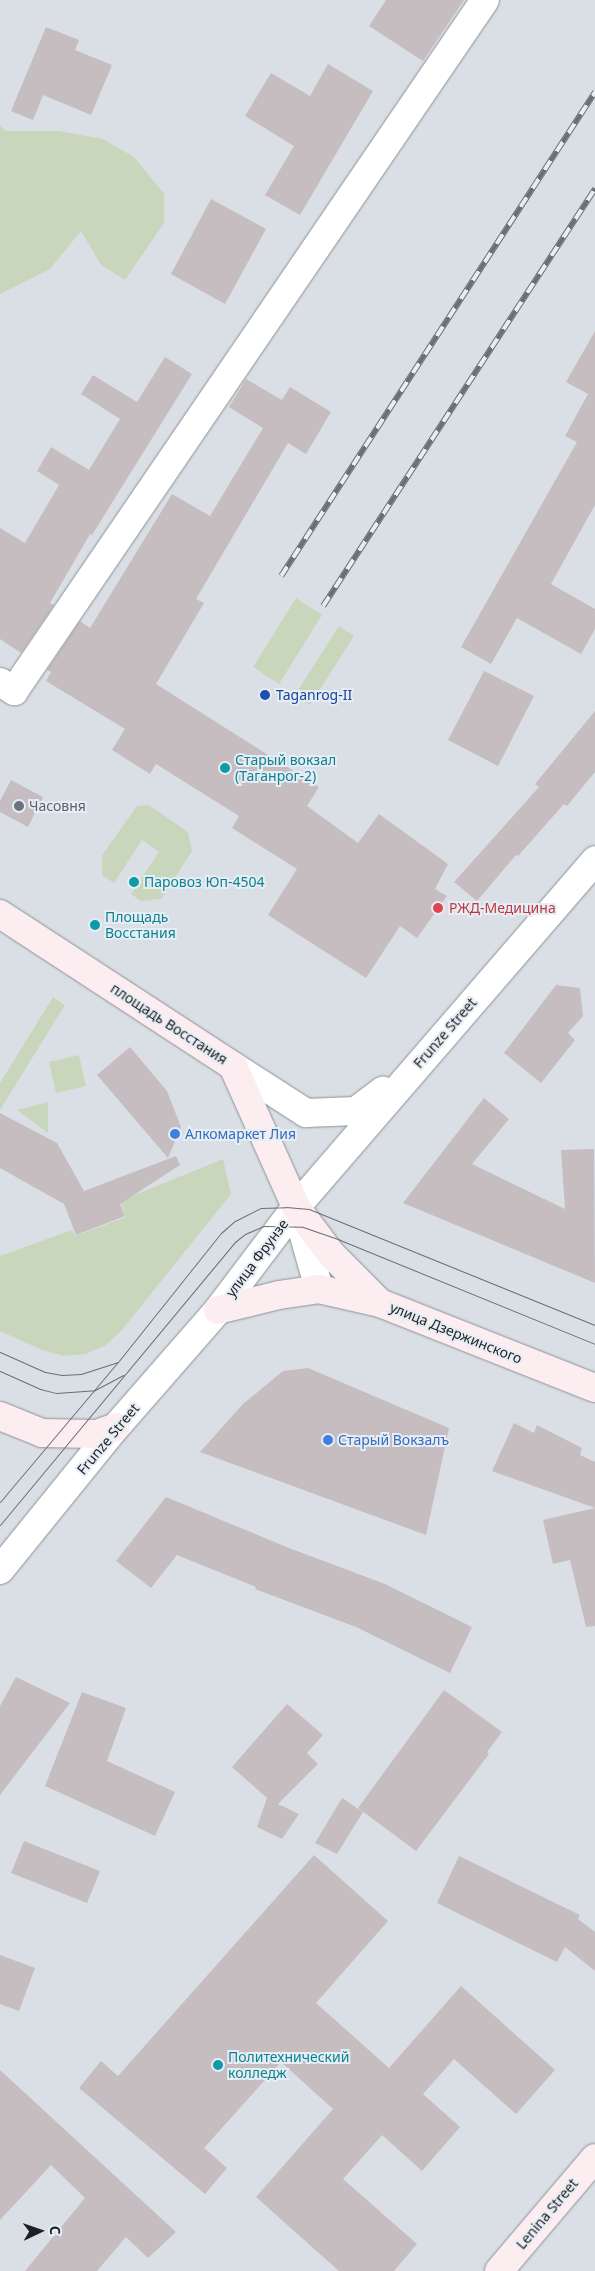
<!DOCTYPE html>
<meta charset="utf-8">
<style>
body{margin:0}
#map{position:relative;width:595px;height:2271px;overflow:hidden;background:#dadfe6;font-family:"Noto Sans",sans-serif}
div>[style]{position:absolute}
.green>*{inset:0;background:#c8d7bb}
.building>*{inset:0;background:#c5bdc0}
.roads{filter:drop-shadow(0 0 1px #8d9298) drop-shadow(0 0 1px #8d9298)}
.minor>*{height:28px;margin:-14px;padding:0 14px;transform-origin:14px;border-radius:14px;background:#fff}
.tertiary>*{height:28px;margin:-14px;padding:0 14px;transform-origin:14px;border-radius:14px;background:#fff}
.secondary>*{height:28px;margin:-14px;padding:0 14px;transform-origin:14px;border-radius:14px;background:#fcedf0}
.tram>*{height:1px;margin:-0.5px;padding:0 0.5px;transform-origin:0.5px;border-radius:0.5px;background:#6b6e73}
.rail>*{height:5.5px;margin-top:-2.75px;transform-origin:0;background:repeating-linear-gradient(90deg,#e7edf4 0 11px,#6b6e73 0 22px);box-sizing:border-box;border-block:1px solid #6b6e73}
.dots>*{width:14px;height:14px;translate:-50% -50%;box-sizing:border-box;border:2px solid #e7edf4;border-radius:50%}
span{translate:-50% -50%;white-space:nowrap;text-align:center;line-height:1.15;-webkit-text-stroke:4px #e7edf4;paint-order:stroke}
.transit-label{font-size:14px;color:#164399}
.left{translate:0 -50%;text-align:left}
.culture-label{font-size:14px;color:#0d838f}
.worship-label{font-size:14px;color:#5b616d}
.health-label{font-size:14px;color:#be3a42}
.street-label{font-size:14px;color:#1e2023}
.shop-label{font-size:14px;color:#366cbe}
.north{position:absolute;left:15px;top:2206px;width:50px;height:50px;-webkit-text-stroke:4px #e7edf4;paint-order:stroke;rotate:87deg;font-size:14px;font-weight:700;line-height:20px;text-align:center;color:#1e2023}
.north::after{content:'';display:block;margin:auto;width:18px;height:22px;background:#1e2023;clip-path:polygon(50% 0,100% 100%,50% 72%,0 100%)}
</style>
<div id="map">
<div class="green">
<i style="clip-path:polygon(0 126px,6px 131px,59px 131px,103px 139px,134px 157px,164px 194px,164px 223px,125px 280px,101px 265px,81px 231px,50px 269px,0 294px)"></i>
<i style="clip-path:polygon(296px 598px,322px 615px,279px 684px,253px 667px)"></i>
<i style="clip-path:polygon(339px 626px,354px 636px,310px 705px,295px 695px)"></i>
<i style="clip-path:polygon(149px 805px,188px 832px,192px 851px,161px 899px,141px 901px,131px 894px,159px 852px,142px 840px,114px 883px,102px 875px,102px 855px,137px 806px)"></i>
<i style="clip-path:polygon(53px 997px,65px 1005px,0 1110px,0 1083px)"></i>
<i style="clip-path:polygon(79px 1055px,86px 1086px,56px 1093px,49px 1062px)"></i>
<i style="clip-path:polygon(48px 1102px,48px 1133px,17px 1110px)"></i>
<i style="clip-path:polygon(223px 1159px,231px 1194px,122px 1330px,106px 1345px,86px 1354px,64px 1356px,42px 1350px,0 1331px,0 1256px,72px 1230px,75px 1236px,126px 1217px,120px 1201px)"></i>
</div>
<div class="building">
<i style="clip-path:polygon(386px 0,464px 0,423px 61px,369px 26px)"></i>
<i style="clip-path:polygon(46px 27px,79px 40px,75px 50px,112px 65px,91px 115px,43px 95px,33px 120px,11px 111px)"></i>
<i style="clip-path:polygon(328px 64px,373px 91px,300px 215px,265px 195px,294px 146px,245px 116px,271px 73px,310px 96px)"></i>
<i style="clip-path:polygon(211px 199px,266px 229px,225px 304px,171px 274px)"></i>
<i style="clip-path:polygon(595px 331px,595px 505px,551px 584px,595px 609px,595px 629px,581px 654px,517px 618px,491px 664px,461px 647px,577px 442px,565px 436px,588px 394px,566px 382px)"></i>
<i style="clip-path:polygon(165px 357px,192px 374px,92px 535px,90px 534px,50px 603px,54px 605px,21px 653px,0 639px,0 528px,25px 543px,59px 485px,37px 471px,51px 447px,89px 470px,120px 419px,81px 394px,93px 375px,137px 402px)"></i>
<i style="clip-path:polygon(246px 379px,282px 400px,290px 387px,331px 412px,306px 454px,288px 443px,196px 599px,204px 603px,156px 684px,319px 787px,307px 806px,358px 843px,379px 814px,448px 864px,435px 889px,447px 896px,417px 938px,400px 926px,366px 978px,268px 915px,297px 869px,232px 828px,239px 816px,156px 764px,150px 774px,112px 750px,125px 729px,46px 681px,51px 672px,47px 670px,80px 621px,90px 628px,172px 494px,210px 516px,263px 428px,229px 407px)"></i>
<i style="clip-path:polygon(484px 671px,534px 696px,498px 766px,448px 740px)"></i>
<i style="clip-path:polygon(595px 711px,595px 772px,567px 806px,564px 804px,518px 856px,516px 855px,477px 901px,454px 882px,539px 787px,535px 784px)"></i>
<i style="clip-path:polygon(11px 780px,43px 797px,28px 827px,0 812px,0 801px)"></i>
<i style="clip-path:polygon(556px 985px,580px 988px,583px 1016px,568px 1033px,575px 1040px,541px 1083px,504px 1053px)"></i>
<i style="clip-path:polygon(130px 1047px,167px 1091px,181px 1127px,168px 1158px,97px 1075px)"></i>
<i style="clip-path:polygon(484px 1098px,509px 1119px,472px 1164px,565px 1209px,561px 1150px,594px 1149px,595px 1283px,403px 1203px)"></i>
<i style="clip-path:polygon(0 1113px,57px 1143px,84px 1191px,176px 1156px,180px 1165px,120px 1204px,125px 1216px,76px 1235px,64px 1204px,0 1168px)"></i>
<i style="clip-path:polygon(308px 1368px,449px 1428px,426px 1535px,200px 1452px,243px 1404px,283px 1371px)"></i>
<i style="clip-path:polygon(514px 1423px,534px 1433px,537px 1425px,582px 1448px,580px 1455px,595px 1462px,595px 1626px,586px 1627px,570px 1560px,553px 1564px,543px 1520px,595px 1508px,492px 1471px)"></i>
<i style="clip-path:polygon(166px 1497px,289px 1548px,385px 1584px,472px 1627px,450px 1673px,356px 1627px,255px 1589px,256px 1587px,177px 1555px,151px 1588px,116px 1561px)"></i>
<i style="clip-path:polygon(16px 1677px,70px 1703px,0 1795px,0 1706px)"></i>
<i style="clip-path:polygon(444px 1690px,502px 1732px,487px 1752px,489px 1754px,416px 1851px,358px 1808px)"></i>
<i style="clip-path:polygon(82px 1692px,126px 1708px,107px 1761px,175px 1792px,155px 1836px,45px 1786px)"></i>
<i style="clip-path:polygon(287px 1704px,323px 1735px,307px 1753px,318px 1764px,278px 1804px,299px 1814px,282px 1839px,257px 1827px,267px 1798px,232px 1767px)"></i>
<i style="clip-path:polygon(342px 1798px,363px 1812px,337px 1854px,315px 1843px)"></i>
<i style="clip-path:polygon(24px 1841px,100px 1871px,87px 1903px,11px 1873px)"></i>
<i style="clip-path:polygon(314px 1855px,388px 1921px,316px 2003px,389px 2068px,461px 1986px,555px 2070px,516px 2114px,454px 2059px,423px 2094px,460px 2127px,422px 2171px,382px 2135px,343px 2179px,417px 2244px,394px 2271px,339px 2271px,256px 2197px,333px 2109px,281px 2062px,204px 2148px,227px 2168px,205px 2194px,79px 2088px,101px 2061px,118px 2076px)"></i>
<i style="clip-path:polygon(459px 1856px,580px 1915px,578px 1919px,595px 1932px,595px 1971px,565px 1947px,557px 1962px,437px 1903px)"></i>
<i style="clip-path:polygon(0 1955px,35px 1968px,19px 2011px,0 2004px)"></i>
<i style="clip-path:polygon(0 2070px,176px 2232px,148px 2258px,126px 2237px,97px 2271px,25px 2271px,85px 2198px,51px 2165px,0 2220px)"></i>
</div>
<div class="roads">
<div class="minor">
<i style="left:0;top:682px;width:17px;rotate:33deg"></i>
<i style="left:14px;top:691px;width:836px;rotate:-55.72deg"></i>
<i style="left:233px;top:1066px;width:87px;rotate:32.8deg"></i>
<i style="left:306px;top:1113px;width:50px;rotate:-2.3deg"></i>
<i style="left:356px;top:1111px;width:34px;rotate:-37deg"></i>
<i style="left:296px;top:1208px;width:84px;rotate:74.1deg"></i>
<i style="left:218px;top:1310px;width:129px;rotate:-52.9deg"></i>
<i style="left:296px;top:1207px;width:458px;rotate:-49.2deg"></i>
</div>
<div class="tertiary">
<i style="left:0;top:1570px;width:184px;rotate:-51deg"></i>
<i style="left:116px;top:1427px;width:155px;rotate:-48.9deg"></i>
</div>
<div class="secondary">
<i style="left:0;top:914px;width:278px;rotate:33.1deg"></i>
<i style="left:233px;top:1066px;width:154px;rotate:65.9deg"></i>
<i style="left:296px;top:1207px;width:59px;rotate:53.3deg"></i>
<i style="left:331px;top:1254px;width:69px;rotate:45deg"></i>
<i style="left:380px;top:1303px;width:231px;rotate:21.6deg"></i>
<i style="left:218px;top:1310px;width:63px;rotate:-13.8deg"></i>
<i style="left:279px;top:1295px;width:40px;rotate:-8.5deg"></i>
<i style="left:319px;top:1289px;width:63px;rotate:12.9deg"></i>
<i style="left:0;top:1416px;width:45px;rotate:22deg"></i>
<i style="left:42px;top:1433px;width:55px;rotate:1deg"></i>
<i style="left:97px;top:1434px;width:20px;rotate:-20deg"></i>
<i style="left:499px;top:2271px;width:148px;rotate:-49.7deg"></i>
</div>
</div>
<div class="tram">
<i style="left:0;top:1352px;width:49px;rotate:24deg"></i>
<i style="left:45px;top:1372px;width:17px;rotate:10deg"></i>
<i style="left:62px;top:1375px;width:19px;rotate:-3deg"></i>
<i style="left:81px;top:1374px;width:39px;rotate:-18deg"></i>
<i style="left:0;top:1371px;width:44px;rotate:24.2deg"></i>
<i style="left:40px;top:1389px;width:16px;rotate:14deg"></i>
<i style="left:56px;top:1393px;width:39px;rotate:-4deg"></i>
<i style="left:95px;top:1390px;width:32px;rotate:-28deg"></i>
<i style="left:0;top:1502px;width:183px;rotate:-49.9deg"></i>
<i style="left:118px;top:1362px;width:165px;rotate:-51.4deg"></i>
<i style="left:221px;top:1233px;width:18px;rotate:-41deg"></i>
<i style="left:235px;top:1221px;width:29px;rotate:-27deg"></i>
<i style="left:261px;top:1208px;width:25px;rotate:-2deg"></i>
<i style="left:286px;top:1207px;width:23px;rotate:5deg"></i>
<i style="left:309px;top:1209px;width:309px;rotate:22.1deg"></i>
<i style="left:0;top:1525px;width:368px;rotate:-50.3deg"></i>
<i style="left:235px;top:1242px;width:13px;rotate:-39deg"></i>
<i style="left:245px;top:1234px;width:21px;rotate:-23deg"></i>
<i style="left:264px;top:1226px;width:39px;rotate:1deg"></i>
<i style="left:303px;top:1227px;width:39px;rotate:19deg"></i>
<i style="left:340px;top:1240px;width:275px;rotate:22.2deg"></i>
</div>
<div class="rail">
<i style="left:281px;top:576px;width:577px;rotate:-57.03deg"></i>
<i style="left:323px;top:606px;width:498px;rotate:-56.9deg"></i>
</div>
<div class="dots">
<i style="left:265px;top:695px;background:#1a4fb4"></i>
<i style="left:225px;top:768px;background:#0f9aa8"></i>
<i style="left:19px;top:806px;background:#6b7280"></i>
<i style="left:134px;top:882px;background:#0f9aa8"></i>
<i style="left:438px;top:908px;background:#e0444e"></i>
<i style="left:95px;top:925px;background:#0f9aa8"></i>
<i style="left:175px;top:1134px;background:#3f7fe0"></i>
<i style="left:328px;top:1440px;background:#3f7fe0"></i>
<i style="left:218px;top:2065px;background:#0f9aa8"></i>
</div>
<div class="transit-label">
<span class="left" style="left:276px;top:695px">Taganrog-II</span>
</div>
<div class="culture-label">
<span class="left" style="left:235px;top:768px">Старый вокзал<br>(Таганрог-2)</span>
<span class="left" style="left:144px;top:882px">Паровоз Юп-4504</span>
<span class="left" style="left:105px;top:925px">Площадь<br>Восстания</span>
<span class="left" style="left:228px;top:2065px">Политехнический<br>колледж</span>
</div>
<div class="worship-label">
<span class="left" style="left:29px;top:806px">Часовня</span>
</div>
<div class="health-label">
<span class="left" style="left:449px;top:908px">РЖД-Медицина</span>
</div>
<div class="street-label">
<span style="left:169px;top:1024px;rotate:33deg">площадь Восстания</span>
<span style="left:445px;top:1033px;rotate:-49deg">Frunze Street</span>
<span style="left:257px;top:1258px;rotate:-53deg">улица Фрунзе</span>
<span style="left:456px;top:1333px;rotate:22deg">улица Дзержинского</span>
<span style="left:108px;top:1439px;rotate:-50deg">Frunze Street</span>
<span style="left:547px;top:2214px;rotate:-50deg">Lenina Street</span>
</div>
<div class="shop-label">
<span class="left" style="left:185px;top:1134px">Алкомаркет Лия</span>
<span class="left" style="left:338px;top:1440px">Старый Вокзалъ</span>
</div>
<div class="north">С</div>
</div>
